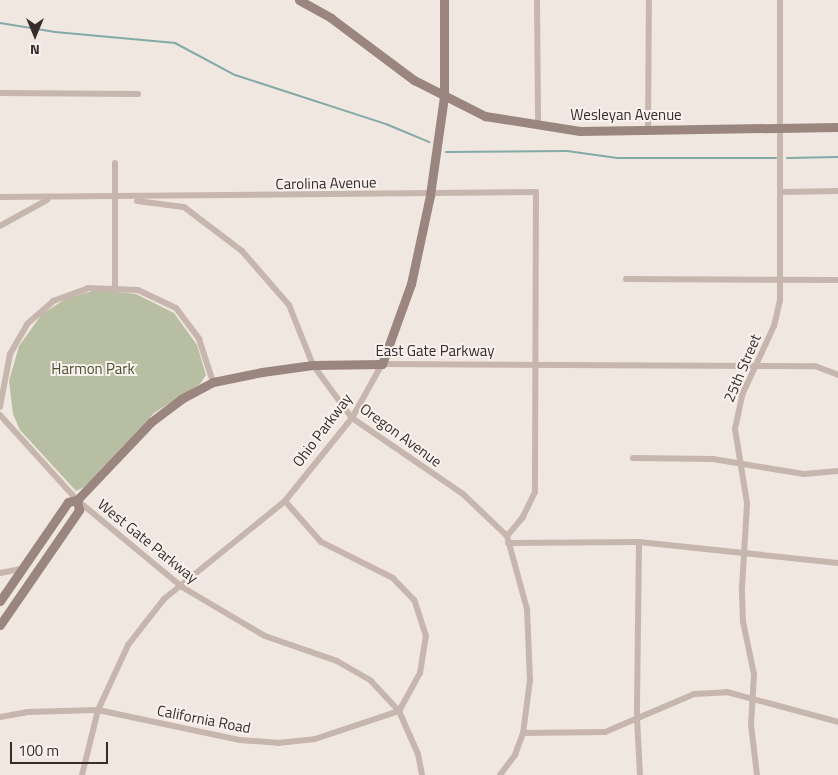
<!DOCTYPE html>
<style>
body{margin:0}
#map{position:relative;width:838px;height:775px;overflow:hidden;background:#f0e7e1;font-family:"Titillium Web",sans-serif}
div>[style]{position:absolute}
.green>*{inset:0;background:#b8bea2}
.stream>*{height:2px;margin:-1px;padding:0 1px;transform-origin:1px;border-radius:1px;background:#83aaa6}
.street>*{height:6px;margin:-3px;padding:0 3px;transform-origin:3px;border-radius:3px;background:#c7b6ae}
.secondary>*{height:9px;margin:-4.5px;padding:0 4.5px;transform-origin:4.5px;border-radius:4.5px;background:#9b857f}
span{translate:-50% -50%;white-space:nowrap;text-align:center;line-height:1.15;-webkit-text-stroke:4px #f8f1ed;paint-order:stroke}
.street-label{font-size:15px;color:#372d2b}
.park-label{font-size:15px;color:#4b5232}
.north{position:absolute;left:10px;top:10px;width:50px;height:50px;-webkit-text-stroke:4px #f8f1ed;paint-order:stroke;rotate:180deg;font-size:14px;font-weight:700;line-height:20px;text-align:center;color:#372d2b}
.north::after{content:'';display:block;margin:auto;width:18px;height:22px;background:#372d2b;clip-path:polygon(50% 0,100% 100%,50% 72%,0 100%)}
.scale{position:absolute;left:10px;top:742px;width:98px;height:22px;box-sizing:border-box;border:2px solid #372d2b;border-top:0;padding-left:6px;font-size:15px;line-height:18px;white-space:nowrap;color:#372d2b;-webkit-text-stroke:4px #f8f1ed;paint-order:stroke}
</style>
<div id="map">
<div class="green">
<i style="clip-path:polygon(96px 290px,136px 294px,174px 313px,197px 345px,206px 375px,200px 384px,154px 413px,84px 487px,76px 491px,20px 430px,13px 414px,9px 381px,19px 346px,42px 314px,67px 298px)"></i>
</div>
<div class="stream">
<i style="left:0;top:23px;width:56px;rotate:9.3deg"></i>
<i style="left:55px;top:32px;width:121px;rotate:5.2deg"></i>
<i style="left:175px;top:43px;width:68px;rotate:28.1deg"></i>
<i style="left:235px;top:75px;width:159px;rotate:18deg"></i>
<i style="left:386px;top:124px;width:47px;rotate:22.7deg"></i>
<i style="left:446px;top:152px;width:121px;rotate:-0.5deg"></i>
<i style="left:567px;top:151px;width:51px;rotate:7.8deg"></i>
<i style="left:618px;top:158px;width:158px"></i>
<i style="left:787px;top:158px;width:51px;rotate:-1.1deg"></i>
</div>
<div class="street">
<i style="left:537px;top:0;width:126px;rotate:89.5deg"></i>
<i style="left:0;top:93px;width:138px;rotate:0.4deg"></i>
<i style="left:648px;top:130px;width:130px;rotate:-89.6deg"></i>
<i style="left:782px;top:192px;width:56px;rotate:-1deg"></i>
<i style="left:0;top:197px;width:536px;rotate:-0.53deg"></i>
<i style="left:536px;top:192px;width:300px;rotate:90.2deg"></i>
<i style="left:535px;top:492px;width:28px;rotate:116deg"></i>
<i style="left:523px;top:517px;width:25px;rotate:130deg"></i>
<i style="left:137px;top:201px;width:47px;rotate:7.3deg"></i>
<i style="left:184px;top:207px;width:73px;rotate:37.2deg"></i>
<i style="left:242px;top:251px;width:72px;rotate:49deg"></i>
<i style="left:289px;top:305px;width:65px;rotate:68.2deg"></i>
<i style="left:313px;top:365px;width:66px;rotate:53.7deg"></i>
<i style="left:352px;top:418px;width:135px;rotate:34.4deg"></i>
<i style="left:463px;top:494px;width:61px;rotate:43.7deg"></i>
<i style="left:507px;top:536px;width:76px;rotate:74.7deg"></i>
<i style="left:527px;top:609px;width:71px;rotate:87.6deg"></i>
<i style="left:530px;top:680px;width:53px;rotate:97.5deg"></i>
<i style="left:523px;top:733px;width:23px;rotate:110deg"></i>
<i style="left:515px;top:755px;width:25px;rotate:127deg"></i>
<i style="left:0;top:226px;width:54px;rotate:-29deg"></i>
<i style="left:626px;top:279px;width:212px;rotate:0.3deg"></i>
<i style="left:115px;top:287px;width:124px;rotate:-90deg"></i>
<i style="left:0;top:407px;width:54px;rotate:-79.3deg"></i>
<i style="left:10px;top:354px;width:34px;rotate:-60deg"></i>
<i style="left:27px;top:324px;width:35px;rotate:-41deg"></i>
<i style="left:53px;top:301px;width:37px;rotate:-20deg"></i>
<i style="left:88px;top:288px;width:50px;rotate:2.3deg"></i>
<i style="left:138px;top:290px;width:42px;rotate:25.3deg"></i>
<i style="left:176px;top:308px;width:39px;rotate:53deg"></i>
<i style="left:199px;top:339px;width:45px;rotate:72deg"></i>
<i style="left:0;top:415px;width:115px;rotate:47.8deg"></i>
<i style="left:77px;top:500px;width:136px;rotate:39.6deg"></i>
<i style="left:182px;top:587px;width:96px;rotate:30.6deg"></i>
<i style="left:265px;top:636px;width:76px;rotate:19.1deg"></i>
<i style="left:337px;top:661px;width:39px;rotate:30deg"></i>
<i style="left:371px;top:681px;width:41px;rotate:47deg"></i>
<i style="left:399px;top:711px;width:47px;rotate:66.2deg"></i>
<i style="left:418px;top:754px;width:21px;rotate:79deg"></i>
<i style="left:633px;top:458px;width:80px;rotate:0.7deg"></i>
<i style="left:713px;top:459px;width:92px;rotate:9.4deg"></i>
<i style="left:804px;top:474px;width:34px;rotate:-5deg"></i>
<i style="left:639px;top:542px;width:176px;rotate:90.7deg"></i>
<i style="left:637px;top:718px;width:57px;rotate:87deg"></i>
<i style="left:508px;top:543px;width:131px;rotate:-0.4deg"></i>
<i style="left:639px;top:542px;width:200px;rotate:6deg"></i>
<i style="left:0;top:573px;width:21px;rotate:-11deg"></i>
<i style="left:0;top:717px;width:27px;rotate:-10deg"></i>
<i style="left:27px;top:712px;width:71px;rotate:-1.6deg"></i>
<i style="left:98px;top:710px;width:144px;rotate:12deg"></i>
<i style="left:239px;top:740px;width:39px;rotate:4deg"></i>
<i style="left:278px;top:743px;width:37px;rotate:-6deg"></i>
<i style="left:315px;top:739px;width:89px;rotate:-18.4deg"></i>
<i style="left:399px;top:711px;width:43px;rotate:-61.1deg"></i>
<i style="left:420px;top:673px;width:37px;rotate:-81deg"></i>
<i style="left:426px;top:636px;width:38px;rotate:-108deg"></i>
<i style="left:414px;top:600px;width:30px;rotate:-134deg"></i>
<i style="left:393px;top:578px;width:80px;rotate:-153.4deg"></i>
<i style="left:321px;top:542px;width:55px;rotate:-131.3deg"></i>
<i style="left:523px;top:733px;width:82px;rotate:-0.7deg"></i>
<i style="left:605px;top:732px;width:97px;rotate:-23.1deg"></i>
<i style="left:694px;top:694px;width:33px;rotate:-3deg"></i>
<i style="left:727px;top:692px;width:115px;rotate:15.1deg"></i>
<i style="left:82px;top:775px;width:67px;rotate:-76.2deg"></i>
<i style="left:98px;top:710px;width:72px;rotate:-65.2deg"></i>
<i style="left:128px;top:645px;width:58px;rotate:-52deg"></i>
<i style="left:164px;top:599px;width:156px;rotate:-39deg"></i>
<i style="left:285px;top:501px;width:107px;rotate:-51.1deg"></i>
<i style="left:352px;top:418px;width:62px;rotate:-60.9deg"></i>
<i style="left:382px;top:364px;width:433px;rotate:0.3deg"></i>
<i style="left:815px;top:366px;width:25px;rotate:21deg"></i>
<i style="left:757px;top:775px;width:50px;rotate:-96.8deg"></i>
<i style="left:751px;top:725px;width:51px;rotate:-86.6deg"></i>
<i style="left:754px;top:674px;width:53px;rotate:-101.9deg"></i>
<i style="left:743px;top:622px;width:34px;rotate:-92deg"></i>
<i style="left:742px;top:588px;width:85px;rotate:-86.6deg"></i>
<i style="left:747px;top:503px;width:75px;rotate:-99.2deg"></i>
<i style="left:735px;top:429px;width:35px;rotate:-78deg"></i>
<i style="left:742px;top:395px;width:76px;rotate:-65.1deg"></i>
<i style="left:774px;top:326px;width:26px;rotate:-77deg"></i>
<i style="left:780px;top:301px;width:301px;rotate:-90deg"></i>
</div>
<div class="secondary">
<i style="left:299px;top:0;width:37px;rotate:29deg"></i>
<i style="left:331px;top:18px;width:104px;rotate:36.8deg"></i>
<i style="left:414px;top:80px;width:80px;rotate:26.9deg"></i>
<i style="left:485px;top:116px;width:96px;rotate:9deg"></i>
<i style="left:580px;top:131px;width:258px;rotate:-0.9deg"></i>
<i style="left:0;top:601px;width:120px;rotate:-55.5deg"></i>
<i style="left:68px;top:502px;width:9px;rotate:-13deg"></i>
<i style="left:77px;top:500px;width:108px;rotate:-46.5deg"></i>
<i style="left:151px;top:422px;width:38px;rotate:-37deg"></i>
<i style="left:181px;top:399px;width:36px;rotate:-28deg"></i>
<i style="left:213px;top:382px;width:50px;rotate:-11.5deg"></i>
<i style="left:262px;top:372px;width:51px;rotate:-7.8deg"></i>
<i style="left:313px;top:365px;width:69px;rotate:-0.8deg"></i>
<i style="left:382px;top:364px;width:85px;rotate:-70.1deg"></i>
<i style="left:411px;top:284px;width:91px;rotate:-77.9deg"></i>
<i style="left:430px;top:195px;width:99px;rotate:-81.9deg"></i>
<i style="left:444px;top:97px;width:97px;rotate:-90deg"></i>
<i style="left:0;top:625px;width:140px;rotate:-55.5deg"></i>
<i style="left:79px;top:510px;width:10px;rotate:-101deg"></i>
</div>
<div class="street-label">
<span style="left:626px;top:115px">Wesleyan Avenue</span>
<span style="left:326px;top:183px;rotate:-1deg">Carolina Avenue</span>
<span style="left:435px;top:351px">East Gate Parkway</span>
<span style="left:742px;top:368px;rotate:-67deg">25th Street</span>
<span style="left:322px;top:430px;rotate:-53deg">Ohio Parkway</span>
<span style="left:401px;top:435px;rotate:36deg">Oregon Avenue</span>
<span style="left:148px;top:541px;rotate:39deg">West Gate Parkway</span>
<span style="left:204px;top:719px;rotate:11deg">California Road</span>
</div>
<div class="park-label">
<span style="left:93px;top:369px">Harmon Park</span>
</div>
<div class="north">N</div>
<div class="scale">100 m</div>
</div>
